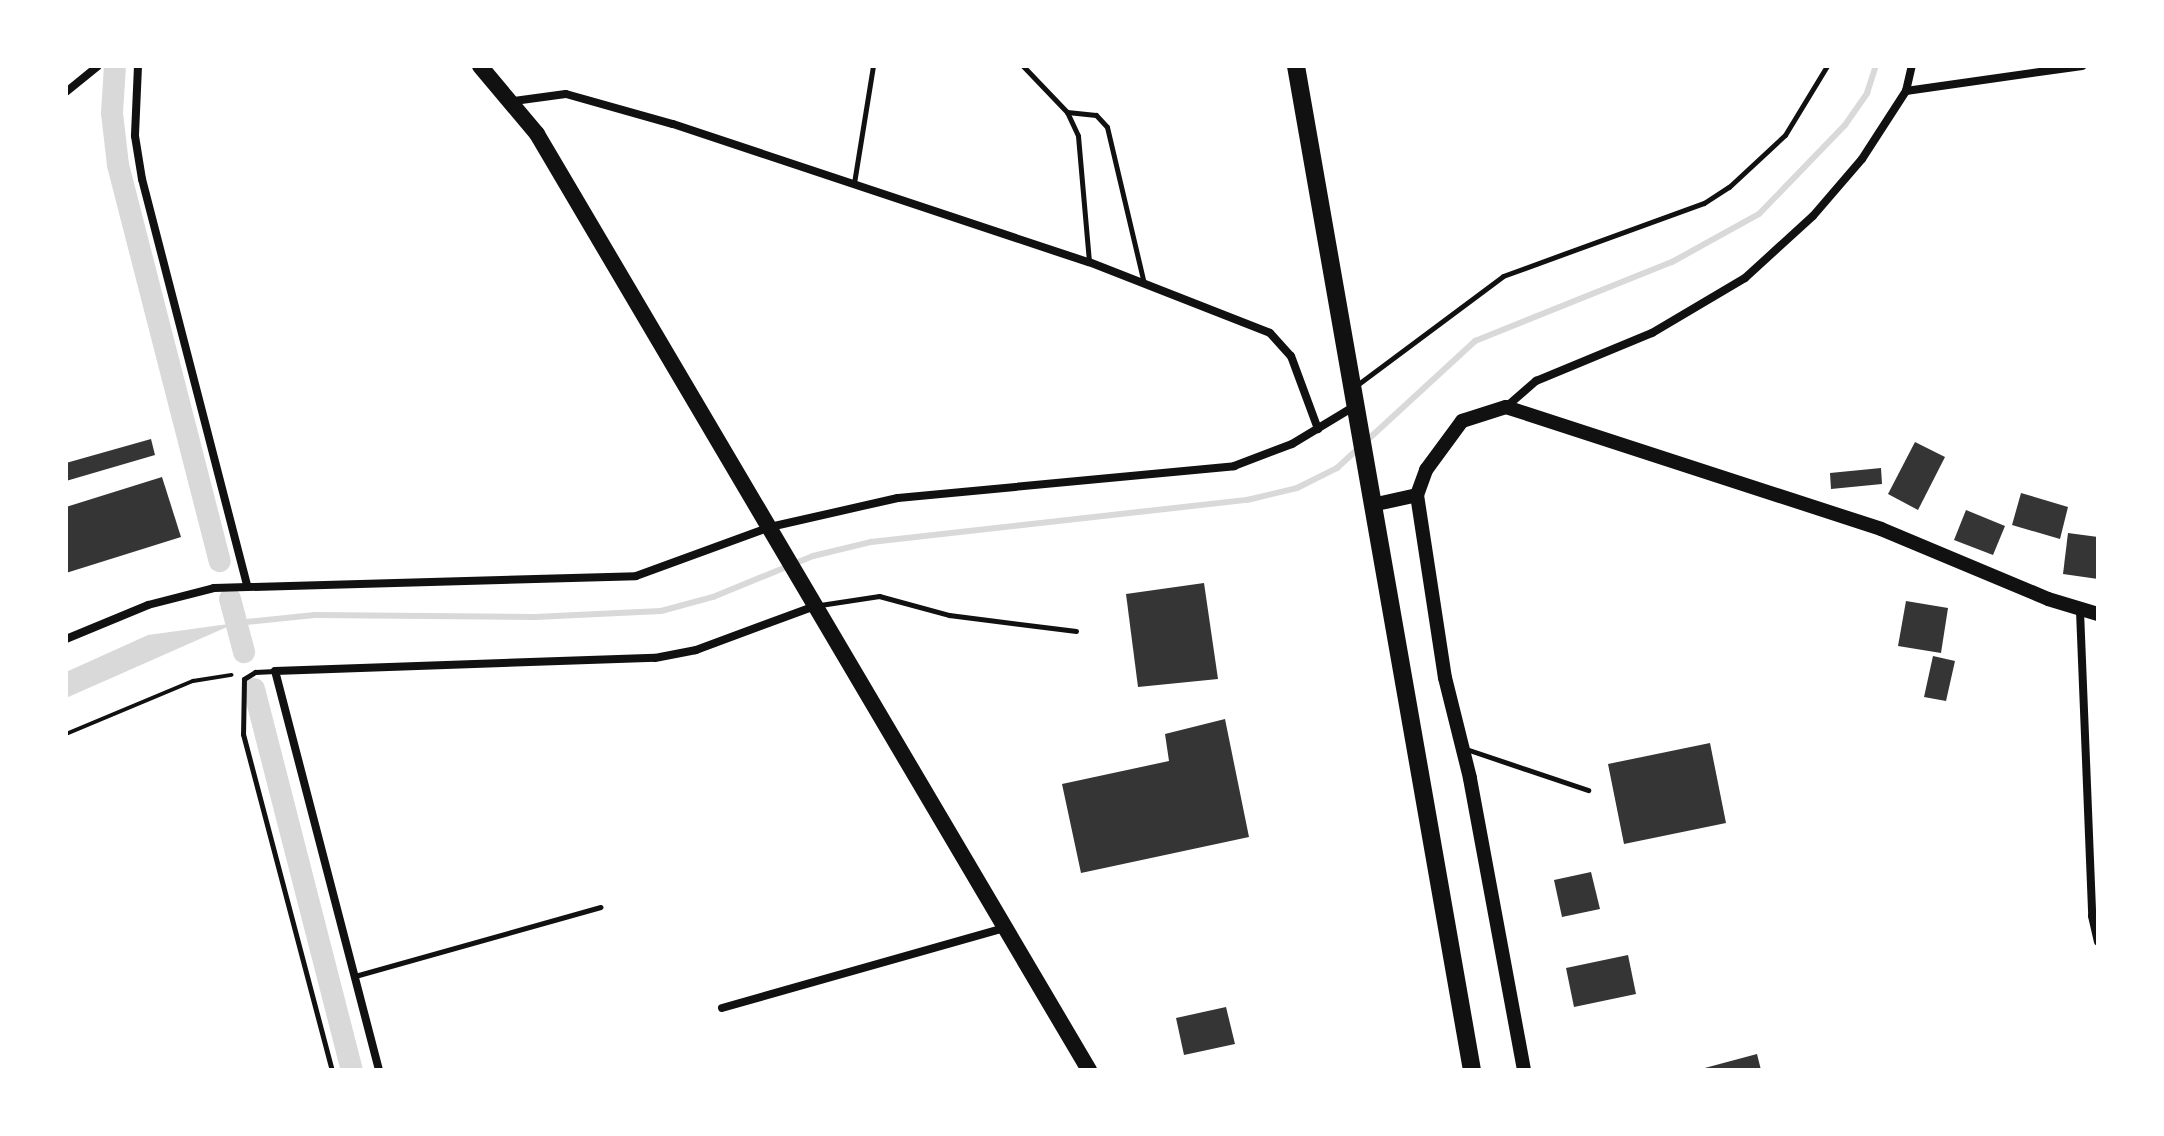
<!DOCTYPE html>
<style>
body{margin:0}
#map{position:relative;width:2164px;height:1136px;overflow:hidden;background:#fff;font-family:Lato,sans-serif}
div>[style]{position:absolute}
.water>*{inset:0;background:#d9d9d9}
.stream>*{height:6px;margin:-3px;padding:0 3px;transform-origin:3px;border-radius:3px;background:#d9d9d9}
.canal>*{height:22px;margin:-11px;padding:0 11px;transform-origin:11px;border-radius:11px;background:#d9d9d9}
.building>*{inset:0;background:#353535}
.path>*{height:4px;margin:-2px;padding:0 2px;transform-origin:2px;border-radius:2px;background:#111}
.service>*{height:5px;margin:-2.5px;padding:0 2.5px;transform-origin:2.5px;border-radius:2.5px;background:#111}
.minor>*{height:8px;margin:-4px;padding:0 4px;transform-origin:4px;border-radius:4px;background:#111}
.tertiary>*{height:14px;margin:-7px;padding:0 7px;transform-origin:7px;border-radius:7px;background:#111}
.secondary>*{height:16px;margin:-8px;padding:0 8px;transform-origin:8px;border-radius:8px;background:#111}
.primary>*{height:18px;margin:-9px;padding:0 9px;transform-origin:9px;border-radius:9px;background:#111}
span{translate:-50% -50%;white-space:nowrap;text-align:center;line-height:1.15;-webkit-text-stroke:8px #fff;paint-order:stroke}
.frame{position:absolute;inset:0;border:68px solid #fff;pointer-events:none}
</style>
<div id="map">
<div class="water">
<i style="clip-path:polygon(236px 623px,66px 698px,66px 672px,148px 635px)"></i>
</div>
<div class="stream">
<i style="left:236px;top:623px;width:79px;rotate:-5.8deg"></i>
<i style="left:315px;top:615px;width:220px;rotate:0.5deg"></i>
<i style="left:535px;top:617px;width:126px;rotate:-2.7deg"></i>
<i style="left:661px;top:611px;width:54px;rotate:-15.1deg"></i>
<i style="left:713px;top:597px;width:108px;rotate:-22.3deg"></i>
<i style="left:813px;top:556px;width:60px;rotate:-13.6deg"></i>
<i style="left:871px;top:542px;width:378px;rotate:-6.4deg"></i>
<i style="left:1247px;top:500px;width:51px;rotate:-13.5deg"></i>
<i style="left:1297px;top:488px;width:45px;rotate:-26.6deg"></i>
<i style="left:1337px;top:468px;width:188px;rotate:-42.6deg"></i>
<i style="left:1475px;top:341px;width:212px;rotate:-21.9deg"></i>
<i style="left:1672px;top:262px;width:99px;rotate:-28.9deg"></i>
<i style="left:1759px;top:214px;width:124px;rotate:-46deg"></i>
<i style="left:1845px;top:125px;width:39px;rotate:-55deg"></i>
<i style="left:1867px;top:93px;width:28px;rotate:-72deg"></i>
</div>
<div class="canal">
<i style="left:115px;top:66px;width:47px;rotate:93.7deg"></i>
<i style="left:112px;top:113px;width:52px;rotate:83.4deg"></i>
<i style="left:118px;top:165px;width:409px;rotate:75.6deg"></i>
<i style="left:230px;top:599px;width:55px;rotate:75.2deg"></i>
<i style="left:254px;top:689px;width:393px;rotate:75.6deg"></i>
</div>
<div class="building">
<i style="clip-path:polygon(151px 439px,155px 455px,66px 481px,66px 463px)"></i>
<i style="clip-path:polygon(1915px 442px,1945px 457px,1918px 510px,1888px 494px)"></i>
<i style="clip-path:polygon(1881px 468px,1882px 484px,1831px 489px,1830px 473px)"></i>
<i style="clip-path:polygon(162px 477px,181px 537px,66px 573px,66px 507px)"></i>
<i style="clip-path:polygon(2021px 493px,2068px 507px,2060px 539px,2012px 525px)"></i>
<i style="clip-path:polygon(1966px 510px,2005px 526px,1993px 555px,1954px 540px)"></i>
<i style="clip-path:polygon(2068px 533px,2098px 537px,2098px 579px,2063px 574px)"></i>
<i style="clip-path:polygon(1204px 583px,1218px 679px,1138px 687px,1126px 594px)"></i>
<i style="clip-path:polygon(1906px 601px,1948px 608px,1941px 653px,1898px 646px)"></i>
<i style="clip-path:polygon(1933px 656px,1955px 661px,1946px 701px,1924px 697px)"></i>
<i style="clip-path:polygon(1225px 719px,1249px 837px,1081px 873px,1062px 784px,1169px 761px,1165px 734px)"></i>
<i style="clip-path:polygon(1710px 743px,1726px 823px,1624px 844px,1608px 764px)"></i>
<i style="clip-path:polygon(1591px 872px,1600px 909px,1562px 917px,1554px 880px)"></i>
<i style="clip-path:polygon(1628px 955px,1636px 994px,1574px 1007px,1566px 968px)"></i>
<i style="clip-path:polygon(1226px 1007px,1235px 1044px,1184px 1055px,1176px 1018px)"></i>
<i style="clip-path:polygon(1757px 1054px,1761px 1070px,1701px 1070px,1701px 1069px)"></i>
</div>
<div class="path">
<i style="left:66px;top:734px;width:138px;rotate:-22.7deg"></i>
<i style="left:193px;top:681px;width:39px;rotate:-9deg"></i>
</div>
<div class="service">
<i style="left:1023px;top:66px;width:64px;rotate:46.3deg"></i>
<i style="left:1067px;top:112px;width:26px;rotate:65deg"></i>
<i style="left:1078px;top:136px;width:126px;rotate:85deg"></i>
<i style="left:1067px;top:112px;width:29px;rotate:6deg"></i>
<i style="left:1096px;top:115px;width:16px;rotate:47deg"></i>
<i style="left:1107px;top:127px;width:160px;rotate:76.7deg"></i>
<i style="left:854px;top:183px;width:119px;rotate:-80.8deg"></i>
<i style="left:1357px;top:385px;width:182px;rotate:-36.7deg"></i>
<i style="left:1503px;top:276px;width:214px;rotate:-20deg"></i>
<i style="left:1704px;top:203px;width:30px;rotate:-33deg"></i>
<i style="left:1729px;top:187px;width:76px;rotate:-42.9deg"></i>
<i style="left:1785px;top:135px;width:81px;rotate:-58.7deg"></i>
<i style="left:820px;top:605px;width:60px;rotate:-8.7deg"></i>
<i style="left:879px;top:596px;width:73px;rotate:15.2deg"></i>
<i style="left:949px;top:615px;width:128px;rotate:7.2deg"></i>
<i style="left:275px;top:671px;width:20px;rotate:177deg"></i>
<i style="left:255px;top:672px;width:13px;rotate:148deg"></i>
<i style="left:244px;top:679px;width:55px;rotate:91deg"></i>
<i style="left:243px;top:734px;width:348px;rotate:75.2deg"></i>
<i style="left:1466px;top:749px;width:129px;rotate:18.6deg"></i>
<i style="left:355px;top:976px;width:255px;rotate:-15.7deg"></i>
</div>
<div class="minor">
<i style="left:138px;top:66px;width:70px;rotate:92.5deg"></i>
<i style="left:135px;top:136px;width:44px;rotate:80.8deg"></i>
<i style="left:142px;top:179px;width:420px;rotate:75.5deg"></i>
<i style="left:1906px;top:91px;width:178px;rotate:-8.1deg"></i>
<i style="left:66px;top:92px;width:41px;rotate:-39.1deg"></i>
<i style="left:514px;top:101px;width:52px;rotate:-7.7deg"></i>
<i style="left:566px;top:94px;width:111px;rotate:15.7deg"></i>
<i style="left:673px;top:124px;width:438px;rotate:18.4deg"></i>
<i style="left:1089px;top:262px;width:194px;rotate:21.4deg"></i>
<i style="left:1270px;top:333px;width:31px;rotate:48deg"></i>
<i style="left:1291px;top:356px;width:78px;rotate:69.7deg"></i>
<i style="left:1506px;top:407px;width:40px;rotate:-41deg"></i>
<i style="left:1536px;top:381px;width:126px;rotate:-22.5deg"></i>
<i style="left:1652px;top:333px;width:108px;rotate:-30.6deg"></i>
<i style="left:1745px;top:278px;width:92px;rotate:-42.4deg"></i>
<i style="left:1813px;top:216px;width:75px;rotate:-49.3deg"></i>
<i style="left:1862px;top:159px;width:81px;rotate:-57.1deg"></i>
<i style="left:1906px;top:91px;width:26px;rotate:-77deg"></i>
<i style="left:2080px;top:611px;width:305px;rotate:87.7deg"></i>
<i style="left:2092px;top:916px;width:26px;rotate:77deg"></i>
<i style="left:66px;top:639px;width:89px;rotate:-22.5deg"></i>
<i style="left:148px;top:605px;width:68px;rotate:-14.4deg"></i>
<i style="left:214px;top:588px;width:422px;rotate:-1.6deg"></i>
<i style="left:636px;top:576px;width:143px;rotate:-20.1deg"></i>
<i style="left:770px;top:527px;width:131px;rotate:-12.8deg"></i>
<i style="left:898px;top:498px;width:338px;rotate:-5.4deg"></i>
<i style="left:1234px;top:466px;width:62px;rotate:-20.8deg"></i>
<i style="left:1292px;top:444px;width:74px;rotate:-31.1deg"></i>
<i style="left:722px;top:1008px;width:293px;rotate:-15.8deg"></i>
<i style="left:379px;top:1070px;width:412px;rotate:-104.6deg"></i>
<i style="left:275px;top:671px;width:380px;rotate:-2deg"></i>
<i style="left:655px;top:658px;width:42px;rotate:-11deg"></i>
<i style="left:696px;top:650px;width:127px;rotate:-20.3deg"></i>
</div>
<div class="tertiary">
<i style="left:1372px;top:505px;width:46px;rotate:-12.5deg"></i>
<i style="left:1524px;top:1070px;width:297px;rotate:-100.5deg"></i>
<i style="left:1470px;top:778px;width:103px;rotate:-104deg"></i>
<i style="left:1445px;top:678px;width:185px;rotate:-98.7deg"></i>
<i style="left:1417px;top:495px;width:27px;rotate:-70deg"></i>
<i style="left:1426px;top:470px;width:61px;rotate:-53.7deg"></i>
<i style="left:1462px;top:421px;width:46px;rotate:-17.7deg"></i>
<i style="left:1506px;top:407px;width:394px;rotate:18deg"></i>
<i style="left:1881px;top:529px;width:181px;rotate:22.7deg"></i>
<i style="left:2048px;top:599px;width:52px;rotate:16.7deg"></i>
</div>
<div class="secondary">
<i style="left:480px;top:66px;width:89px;rotate:50deg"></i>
<i style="left:537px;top:134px;width:1087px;rotate:59.47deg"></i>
</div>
<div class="primary">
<i style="left:1296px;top:66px;width:1019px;rotate:80.06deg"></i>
</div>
<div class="frame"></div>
</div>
